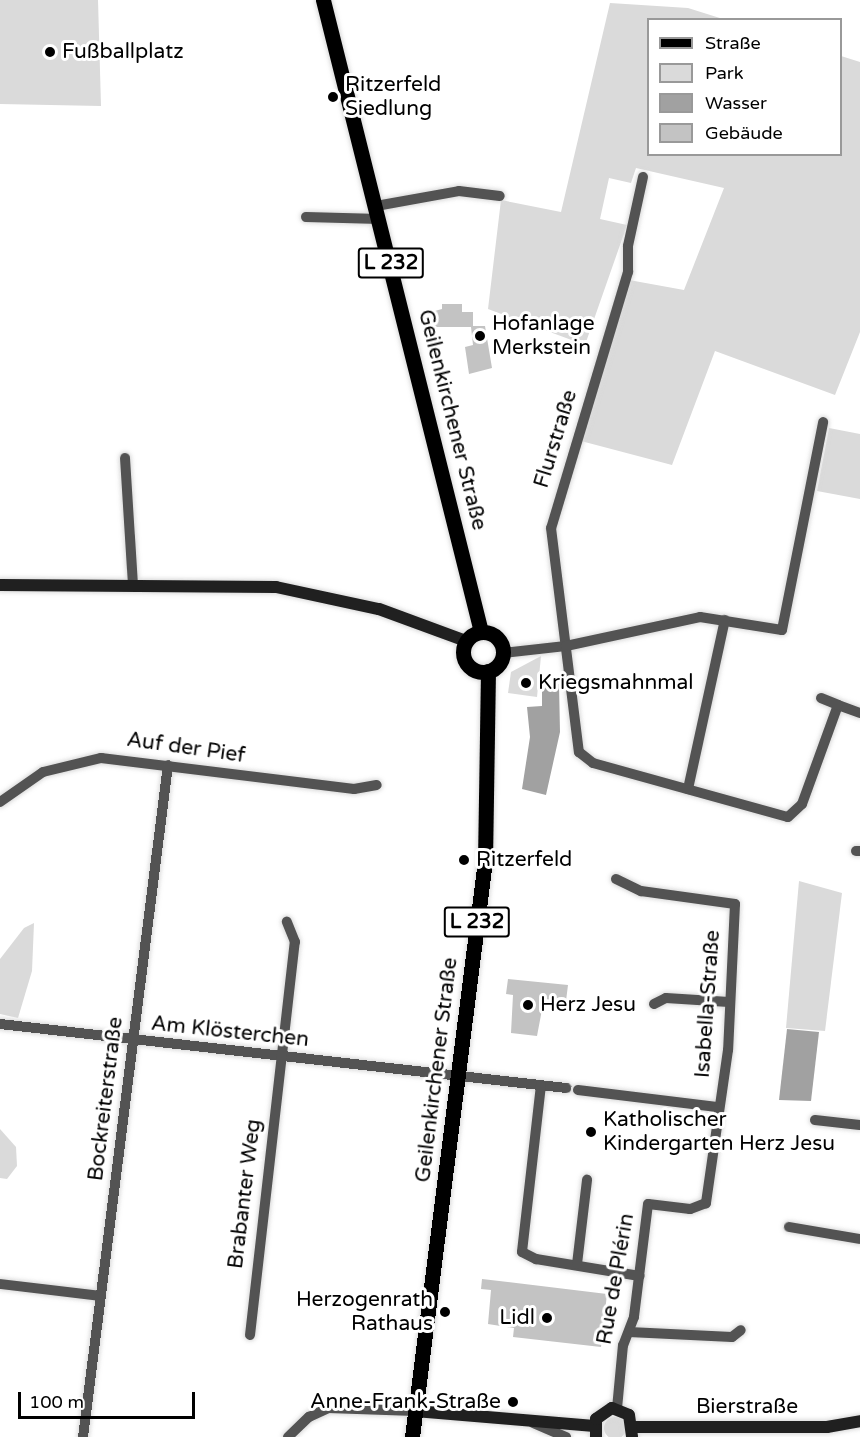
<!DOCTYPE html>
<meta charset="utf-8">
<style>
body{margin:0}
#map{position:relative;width:860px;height:1437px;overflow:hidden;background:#fff;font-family:"Varela Round",sans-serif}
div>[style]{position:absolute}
.green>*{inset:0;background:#dadada}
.round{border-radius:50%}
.water>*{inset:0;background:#a1a1a1}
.building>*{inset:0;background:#c3c3c3}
.roads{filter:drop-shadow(0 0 2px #dbdbdb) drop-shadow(0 0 2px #dbdbdb)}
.minor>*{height:10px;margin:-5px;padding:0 5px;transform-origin:5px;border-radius:5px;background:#535353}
.secondary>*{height:12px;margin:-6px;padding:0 6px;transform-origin:6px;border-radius:6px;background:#202020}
.primary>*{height:15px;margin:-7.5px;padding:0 7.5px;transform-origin:7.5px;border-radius:7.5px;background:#000}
.primary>.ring{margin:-7.5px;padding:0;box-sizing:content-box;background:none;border:15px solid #000;border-radius:50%}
.dots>*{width:16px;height:16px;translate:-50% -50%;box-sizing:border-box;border:3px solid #fff;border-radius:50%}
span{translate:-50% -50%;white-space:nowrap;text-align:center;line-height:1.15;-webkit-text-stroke:6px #fff;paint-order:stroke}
.shield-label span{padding:2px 4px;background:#fff;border:2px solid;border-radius:4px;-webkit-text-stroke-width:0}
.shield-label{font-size:20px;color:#000;font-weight:700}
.poi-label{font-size:21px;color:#000}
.left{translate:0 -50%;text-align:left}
.right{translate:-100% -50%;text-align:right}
.street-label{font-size:21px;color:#000}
.legend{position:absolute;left:647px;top:18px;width:195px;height:138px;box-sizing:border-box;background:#fff;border:2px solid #999;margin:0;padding:8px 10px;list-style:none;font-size:18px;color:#000}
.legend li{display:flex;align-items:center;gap:12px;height:30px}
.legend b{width:30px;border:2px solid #999}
.scale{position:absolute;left:18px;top:1392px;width:177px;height:27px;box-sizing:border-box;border:3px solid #000;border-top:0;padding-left:8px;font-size:18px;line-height:21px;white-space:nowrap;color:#000;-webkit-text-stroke:4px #fff;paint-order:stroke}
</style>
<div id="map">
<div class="green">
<i style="clip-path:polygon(0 0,98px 0,101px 106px,0 104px)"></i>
<i style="clip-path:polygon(610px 3px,688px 8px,723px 19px,648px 20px,648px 154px,840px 154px,841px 56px,860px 62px,860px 332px,835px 395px,715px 351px,672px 465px,581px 441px,629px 280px,684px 290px,724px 188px,636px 168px,631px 183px,609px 178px,600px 219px,627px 225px,585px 345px,488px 309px,501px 200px,561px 212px)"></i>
<i style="clip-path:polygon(829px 428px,860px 434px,860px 499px,817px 491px)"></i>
<i style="clip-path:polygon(541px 656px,537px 697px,508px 693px,511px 672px)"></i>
<i style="clip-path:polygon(799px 881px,842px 893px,825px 1031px,786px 1028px)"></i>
<i style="clip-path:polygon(34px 923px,32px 971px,18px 1018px,0 1014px,0 959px,24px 928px)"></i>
<i style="clip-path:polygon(0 1129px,16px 1147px,17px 1166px,7px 1179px,0 1178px)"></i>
<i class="round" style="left:604px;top:1417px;width:22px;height:22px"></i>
</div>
<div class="water">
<i style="clip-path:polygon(559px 684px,560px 732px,546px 795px,522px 789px,530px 737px,527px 707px,542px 706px,542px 685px)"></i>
<i style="clip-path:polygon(787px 1029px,819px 1032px,811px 1101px,779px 1100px)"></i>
</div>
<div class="building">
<i style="clip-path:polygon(442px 304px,462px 304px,462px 312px,473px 312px,473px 326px,485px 326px,492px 368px,469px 374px,465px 347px,473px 345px,471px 327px,430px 327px,431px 312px,442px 309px)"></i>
<i style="clip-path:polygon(508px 979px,568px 985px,566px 1001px,544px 999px,537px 1036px,511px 1033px,513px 995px,506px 994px)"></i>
<i style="clip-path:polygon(482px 1279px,607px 1294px,601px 1347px,513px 1337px,514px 1328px,488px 1324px,491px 1290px,481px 1289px)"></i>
</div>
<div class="roads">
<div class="minor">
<i style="left:643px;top:177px;width:71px;rotate:102.3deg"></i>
<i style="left:628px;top:246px;width:26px;rotate:90deg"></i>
<i style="left:628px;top:272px;width:267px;rotate:106.7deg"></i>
<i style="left:551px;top:528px;width:226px;rotate:82.9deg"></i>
<i style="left:579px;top:752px;width:18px;rotate:38deg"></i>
<i style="left:593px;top:763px;width:202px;rotate:15.5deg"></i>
<i style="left:788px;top:817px;width:19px;rotate:-43deg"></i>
<i style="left:802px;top:804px;width:105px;rotate:-70deg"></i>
<i style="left:838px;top:705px;width:23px;rotate:20deg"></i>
<i style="left:376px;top:206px;width:84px;rotate:-10.2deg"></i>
<i style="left:459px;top:191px;width:41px;rotate:7deg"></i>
<i style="left:306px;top:217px;width:74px;rotate:1.5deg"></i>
<i style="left:125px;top:458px;width:126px;rotate:86.4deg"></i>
<i style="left:503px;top:653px;width:63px;rotate:-6.3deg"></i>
<i style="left:566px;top:646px;width:137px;rotate:-12.2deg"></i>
<i style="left:700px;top:617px;width:83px;rotate:9deg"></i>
<i style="left:782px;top:630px;width:212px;rotate:-78.8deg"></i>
<i style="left:821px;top:698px;width:18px;rotate:22deg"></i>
<i style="left:688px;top:789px;width:173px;rotate:-77.7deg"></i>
<i style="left:0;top:802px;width:52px;rotate:-34.9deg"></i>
<i style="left:43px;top:772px;width:60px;rotate:-13.6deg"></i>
<i style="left:101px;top:758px;width:255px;rotate:7deg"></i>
<i style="left:354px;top:789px;width:23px;rotate:-10deg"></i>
<i style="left:856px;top:851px;width:4px"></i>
<i style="left:616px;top:879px;width:28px;rotate:26deg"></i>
<i style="left:641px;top:891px;width:95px;rotate:7.9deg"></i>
<i style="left:735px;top:904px;width:146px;rotate:92.7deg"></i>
<i style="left:728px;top:1050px;width:155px;rotate:98.2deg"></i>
<i style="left:706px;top:1203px;width:17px;rotate:159deg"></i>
<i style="left:690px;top:1209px;width:42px;rotate:-173.2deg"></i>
<i style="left:648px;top:1204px;width:114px;rotate:97.1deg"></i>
<i style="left:634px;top:1317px;width:30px;rotate:111deg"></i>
<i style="left:623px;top:1345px;width:64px;rotate:95.4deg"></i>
<i style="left:654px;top:1004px;width:13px;rotate:-27deg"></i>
<i style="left:666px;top:998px;width:63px;rotate:3.6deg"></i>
<i style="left:0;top:1024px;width:570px;rotate:6.45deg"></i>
<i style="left:541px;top:1085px;width:168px;rotate:96.5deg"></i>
<i style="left:522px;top:1252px;width:16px;rotate:27deg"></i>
<i style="left:536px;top:1259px;width:105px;rotate:9.3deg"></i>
<i style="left:578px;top:1090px;width:140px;rotate:7deg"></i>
<i style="left:815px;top:1120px;width:45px;rotate:6.3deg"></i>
<i style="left:789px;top:1227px;width:72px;rotate:9.6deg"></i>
<i style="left:577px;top:1264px;width:85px;rotate:-83.2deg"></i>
<i style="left:0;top:1284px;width:101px;rotate:6.8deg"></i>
<i style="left:629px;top:1332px;width:103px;rotate:2.8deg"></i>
<i style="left:732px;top:1337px;width:11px;rotate:-38deg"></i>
<i style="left:250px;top:1335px;width:396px;rotate:-83.5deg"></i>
<i style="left:295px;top:942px;width:22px;rotate:-112deg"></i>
<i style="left:533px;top:1423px;width:36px;rotate:23deg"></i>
<i style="left:83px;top:1437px;width:677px;rotate:-82.79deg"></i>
<i style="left:288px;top:1437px;width:29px;rotate:-44deg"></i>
<i style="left:309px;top:1417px;width:21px;rotate:-25deg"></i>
<i style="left:328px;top:1408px;width:87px;rotate:2deg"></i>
</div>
<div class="secondary">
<i style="left:0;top:585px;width:276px;rotate:0.4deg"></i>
<i style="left:276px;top:587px;width:105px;rotate:12.1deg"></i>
<i style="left:379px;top:609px;width:93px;rotate:20.2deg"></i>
<i style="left:415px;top:1411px;width:180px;rotate:4.8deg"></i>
<i style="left:635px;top:1427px;width:192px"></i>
<i style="left:827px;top:1427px;width:34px;rotate:-10deg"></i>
<i style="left:596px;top:1437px;width:18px;rotate:-90deg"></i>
<i style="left:596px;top:1419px;width:19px;rotate:-35deg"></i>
<i style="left:612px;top:1408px;width:18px;rotate:22deg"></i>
<i style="left:629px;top:1415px;width:22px;rotate:82deg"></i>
</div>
<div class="primary">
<i style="left:323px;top:0;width:651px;rotate:75.96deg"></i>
<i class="ring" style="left:463px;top:632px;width:25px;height:25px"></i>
<i style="left:412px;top:1437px;width:581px;rotate:-82.78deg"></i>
<i style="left:485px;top:861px;width:190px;rotate:-89.1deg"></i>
</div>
</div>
<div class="dots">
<i style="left:50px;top:52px;background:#000"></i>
<i style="left:333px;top:97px;background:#000"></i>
<i style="left:480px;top:336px;background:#000"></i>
<i style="left:526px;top:683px;background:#000"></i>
<i style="left:464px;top:860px;background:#000"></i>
<i style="left:528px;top:1005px;background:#000"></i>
<i style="left:591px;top:1132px;background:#000"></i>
<i style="left:445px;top:1312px;background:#000"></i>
<i style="left:547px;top:1318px;background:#000"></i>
<i style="left:513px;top:1402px;background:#000"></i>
</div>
<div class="shield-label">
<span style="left:391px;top:263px">L 232</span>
<span style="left:477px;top:922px">L 232</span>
</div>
<div class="poi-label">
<span class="left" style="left:62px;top:52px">Fußballplatz</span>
<span class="left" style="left:345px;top:97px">Ritzerfeld<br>Siedlung</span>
<span class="left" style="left:492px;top:336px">Hofanlage<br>Merkstein</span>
<span class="left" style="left:538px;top:683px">Kriegsmahnmal</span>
<span class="left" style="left:476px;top:860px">Ritzerfeld</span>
<span class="left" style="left:540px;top:1005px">Herz Jesu</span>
<span class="left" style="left:603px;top:1132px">Katholischer<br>Kindergarten Herz Jesu</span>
<span class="right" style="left:433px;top:1312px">Herzogenrath<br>Rathaus</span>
<span class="right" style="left:535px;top:1318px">Lidl</span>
<span class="right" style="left:501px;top:1402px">Anne-Frank-Straße</span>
</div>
<div class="street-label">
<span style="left:452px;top:420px;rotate:76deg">Geilenkirchener Straße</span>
<span style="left:556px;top:439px;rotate:-73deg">Flurstraße</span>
<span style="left:186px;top:748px;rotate:8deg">Auf der Pief</span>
<span style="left:708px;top:1004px;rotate:-86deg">Isabella-Straße</span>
<span style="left:230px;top:1032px;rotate:6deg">Am Klösterchen</span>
<span style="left:437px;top:1070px;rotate:-83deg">Geilenkirchener Straße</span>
<span style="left:106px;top:1099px;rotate:-83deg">Bockreiterstraße</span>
<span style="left:245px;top:1194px;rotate:-83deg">Brabanter Weg</span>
<span style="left:616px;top:1279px;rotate:-80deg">Rue de Plérin</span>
<span style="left:747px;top:1407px">Bierstraße</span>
</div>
<ul class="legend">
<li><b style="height:8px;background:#000"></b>Straße</li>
<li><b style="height:16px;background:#dadada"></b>Park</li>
<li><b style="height:16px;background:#a1a1a1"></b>Wasser</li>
<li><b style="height:16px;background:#c3c3c3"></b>Gebäude</li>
</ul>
<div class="scale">100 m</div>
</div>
